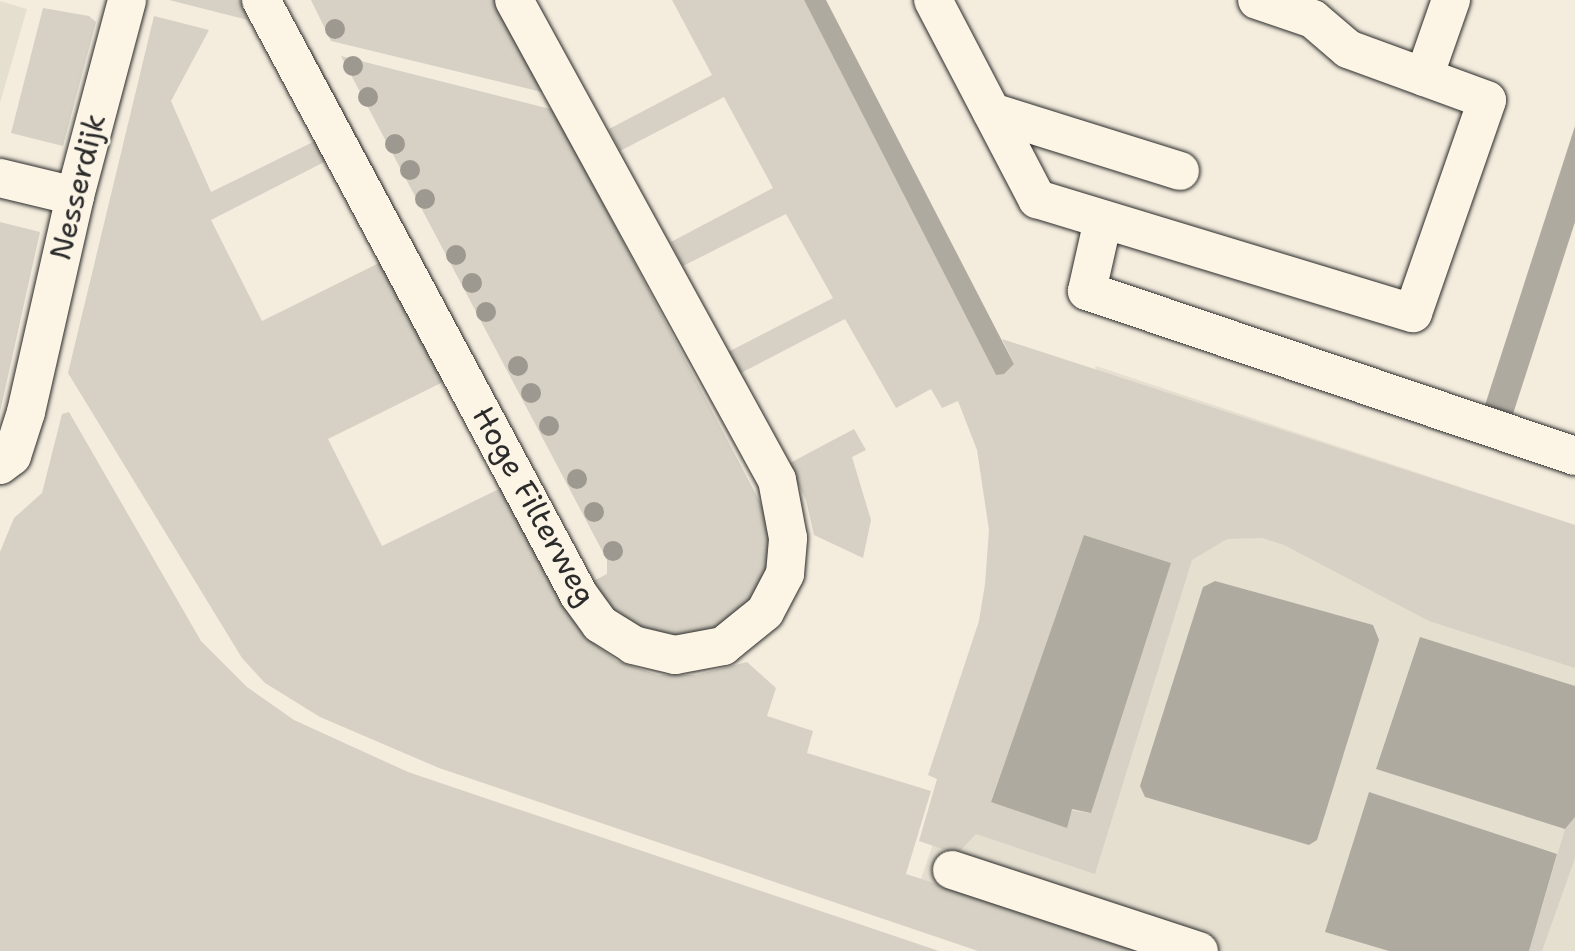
<!DOCTYPE html>
<style>
body{margin:0}
#map{position:relative;width:1575px;height:951px;overflow:hidden;background:#f4edde;font-family:"Shantell Sans",sans-serif}
div>[style]{position:absolute}
.built>*{inset:0;background:#e5dfd0}
.green>*{inset:0;background:#d6d1c4}
.water>*{inset:0;background:#afaaa0}
.roads{filter:drop-shadow(0 0 2px #2b2b2b) drop-shadow(0 0 2px #2b2b2b)}
.minor>*{height:38px;margin:-19px;padding:0 19px;transform-origin:19px;border-radius:19px;background:#fcf5e5}
.trees>*{width:20px;height:20px;margin:-10px;border-radius:50%;background:#9d9990}
span{translate:-50% -50%;white-space:nowrap;text-align:center;line-height:1.15;-webkit-text-stroke:6px #fcf5e5;paint-order:stroke}
.street-label{font-size:30px;color:#2b2b2b}
</style>
<div id="map">
<div class="built">
<i style="clip-path:polygon(0 1px,27px 9px,0 103px)"></i>
<i style="clip-path:polygon(1096px 366px,1575px 525px,1575px 951px,1128px 951px,921px 879px)"></i>
</div>
<div class="green">
<i style="clip-path:polygon(169px 0,240px 0,248px 20px)"></i>
<i style="clip-path:polygon(311px 0,496px 0,546px 93px,331px 41px)"></i>
<i style="clip-path:polygon(evenodd,672px 0,804px 0,996px 375px,1014px 364px,1002px 339px,1575px 525px,1575px 668px,1429px 621px,1284px 545px,1262px 538px,1227px 539px,1192px 560px,1095px 874px,976px 834px,957px 854px,919px 841px,937px 779px,928px 775px,979px 621px,985px 584px,989px 530px,977px 450px,958px 401px,942px 408px,931px 389px,896px 408px,845px 319px,739px 374px,728px 352px,833px 298px,786px 214px,683px 266px,671px 242px,773px 188px,724px 97px,620px 151px,609px 129px,712px 75px,672px 0,1085px 535px,1171px 563px,1091px 813px,991px 801px,1085px 535px)"></i>
<i style="clip-path:polygon(43px 8px,89px 16px,96px 22px,63px 146px,11px 133px)"></i>
<i style="clip-path:polygon(154px 16px,209px 30px,171px 101px,211px 192px,319px 139px,330px 159px,211px 220px,262px 321px,383px 261px,447px 380px,328px 439px,382px 546px,503px 487px,565px 608px,585px 637px,617px 661px,658px 675px,696px 675px,747px 662px,776px 688px,767px 716px,813px 731px,807px 753px,931px 791px,906px 874px,1146px 951px,978px 951px,439px 768px,320px 717px,265px 683px,242px 658px,68px 373px)"></i>
<i style="clip-path:polygon(298px 46px,311px 49px,593px 581px,607px 574px,607px 560px,341px 56px,554px 110px,773px 527px,768px 582px,732px 626px,657px 643px,609px 619px)"></i>
<i style="clip-path:polygon(0 222px,40px 232px,0 412px)"></i>
<i style="clip-path:polygon(69px 412px,201px 641px,247px 687px,294px 720px,408px 772px,939px 951px,0 951px,0 552px,14px 518px,42px 493px,62px 414px)"></i>
<i style="clip-path:polygon(854px 429px,866px 450px,852px 457px,871px 520px,863px 558px,814px 535px,806px 500px,788px 464px)"></i>
<i style="clip-path:polygon(1575px 817px,1575px 858px,1542px 951px,1529px 951px,1565px 829px)"></i>
</div>
<div class="water">
<i style="clip-path:polygon(804px 0,826px 0,1014px 364px,1004px 374px,996px 375px)"></i>
<i style="clip-path:polygon(1575px 126px,1575px 222px,1513px 414px,1485px 405px)"></i>
<i style="clip-path:polygon(1084px 535px,1171px 563px,1091px 813px,1072px 809px,1067px 828px,991px 802px)"></i>
<i style="clip-path:polygon(1215px 581px,1373px 625px,1379px 640px,1317px 840px,1309px 845px,1145px 797px,1140px 786px,1203px 587px)"></i>
<i style="clip-path:polygon(1420px 637px,1575px 686px,1575px 817px,1565px 829px,1376px 769px)"></i>
<i style="clip-path:polygon(1369px 792px,1557px 854px,1529px 951px,1389px 951px,1325px 932px)"></i>
</div>
<div class="roads">
<div class="minor">
<i style="left:261px;top:0;width:675px;rotate:61.88deg"></i>
<i style="left:579px;top:595px;width:36px;rotate:54deg"></i>
<i style="left:600px;top:624px;width:39px;rotate:32deg"></i>
<i style="left:633px;top:645px;width:43px;rotate:13.4deg"></i>
<i style="left:675px;top:655px;width:49px;rotate:-10.6deg"></i>
<i style="left:723px;top:646px;width:54px;rotate:-39deg"></i>
<i style="left:765px;top:612px;width:43px;rotate:-62.2deg"></i>
<i style="left:785px;top:574px;width:36px;rotate:-85deg"></i>
<i style="left:788px;top:538px;width:59px;rotate:-100.7deg"></i>
<i style="left:777px;top:480px;width:547px;rotate:-118.72deg"></i>
<i style="left:933px;top:0;width:225px;rotate:62.4deg"></i>
<i style="left:1037px;top:199px;width:393px;rotate:16.9deg"></i>
<i style="left:1413px;top:313px;width:225px;rotate:-70.8deg"></i>
<i style="left:1487px;top:100px;width:148px;rotate:-159.9deg"></i>
<i style="left:1348px;top:49px;width:46px;rotate:-139.4deg"></i>
<i style="left:1313px;top:19px;width:59px;rotate:-161.3deg"></i>
<i style="left:1424px;top:77px;width:82px;rotate:-70.7deg"></i>
<i style="left:992px;top:112px;width:197px;rotate:17.4deg"></i>
<i style="left:0;top:178px;width:77px;rotate:13.5deg"></i>
<i style="left:1103px;top:220px;width:73px;rotate:102.7deg"></i>
<i style="left:1087px;top:291px;width:515px;rotate:18.68deg"></i>
<i style="left:0;top:465px;width:15px;rotate:-37deg"></i>
<i style="left:12px;top:456px;width:46px;rotate:-72.3deg"></i>
<i style="left:26px;top:412px;width:221px;rotate:-77.2deg"></i>
<i style="left:75px;top:196px;width:203px;rotate:-75.1deg"></i>
<i style="left:952px;top:870px;width:260px;rotate:18.2deg"></i>
</div>
</div>
<div class="trees">
<i style="left:335px;top:29px"></i>
<i style="left:353px;top:66px"></i>
<i style="left:368px;top:97px"></i>
<i style="left:395px;top:144px"></i>
<i style="left:410px;top:170px"></i>
<i style="left:425px;top:199px"></i>
<i style="left:456px;top:255px"></i>
<i style="left:472px;top:283px"></i>
<i style="left:486px;top:312px"></i>
<i style="left:518px;top:366px"></i>
<i style="left:531px;top:393px"></i>
<i style="left:549px;top:426px"></i>
<i style="left:577px;top:479px"></i>
<i style="left:594px;top:512px"></i>
<i style="left:613px;top:551px"></i>
</div>
<div class="street-label">
<span style="left:78px;top:187px;rotate:-76deg">Nesserdijk</span>
<span style="left:534px;top:506px;rotate:61deg">Hoge Filterweg</span>
</div>
</div>
